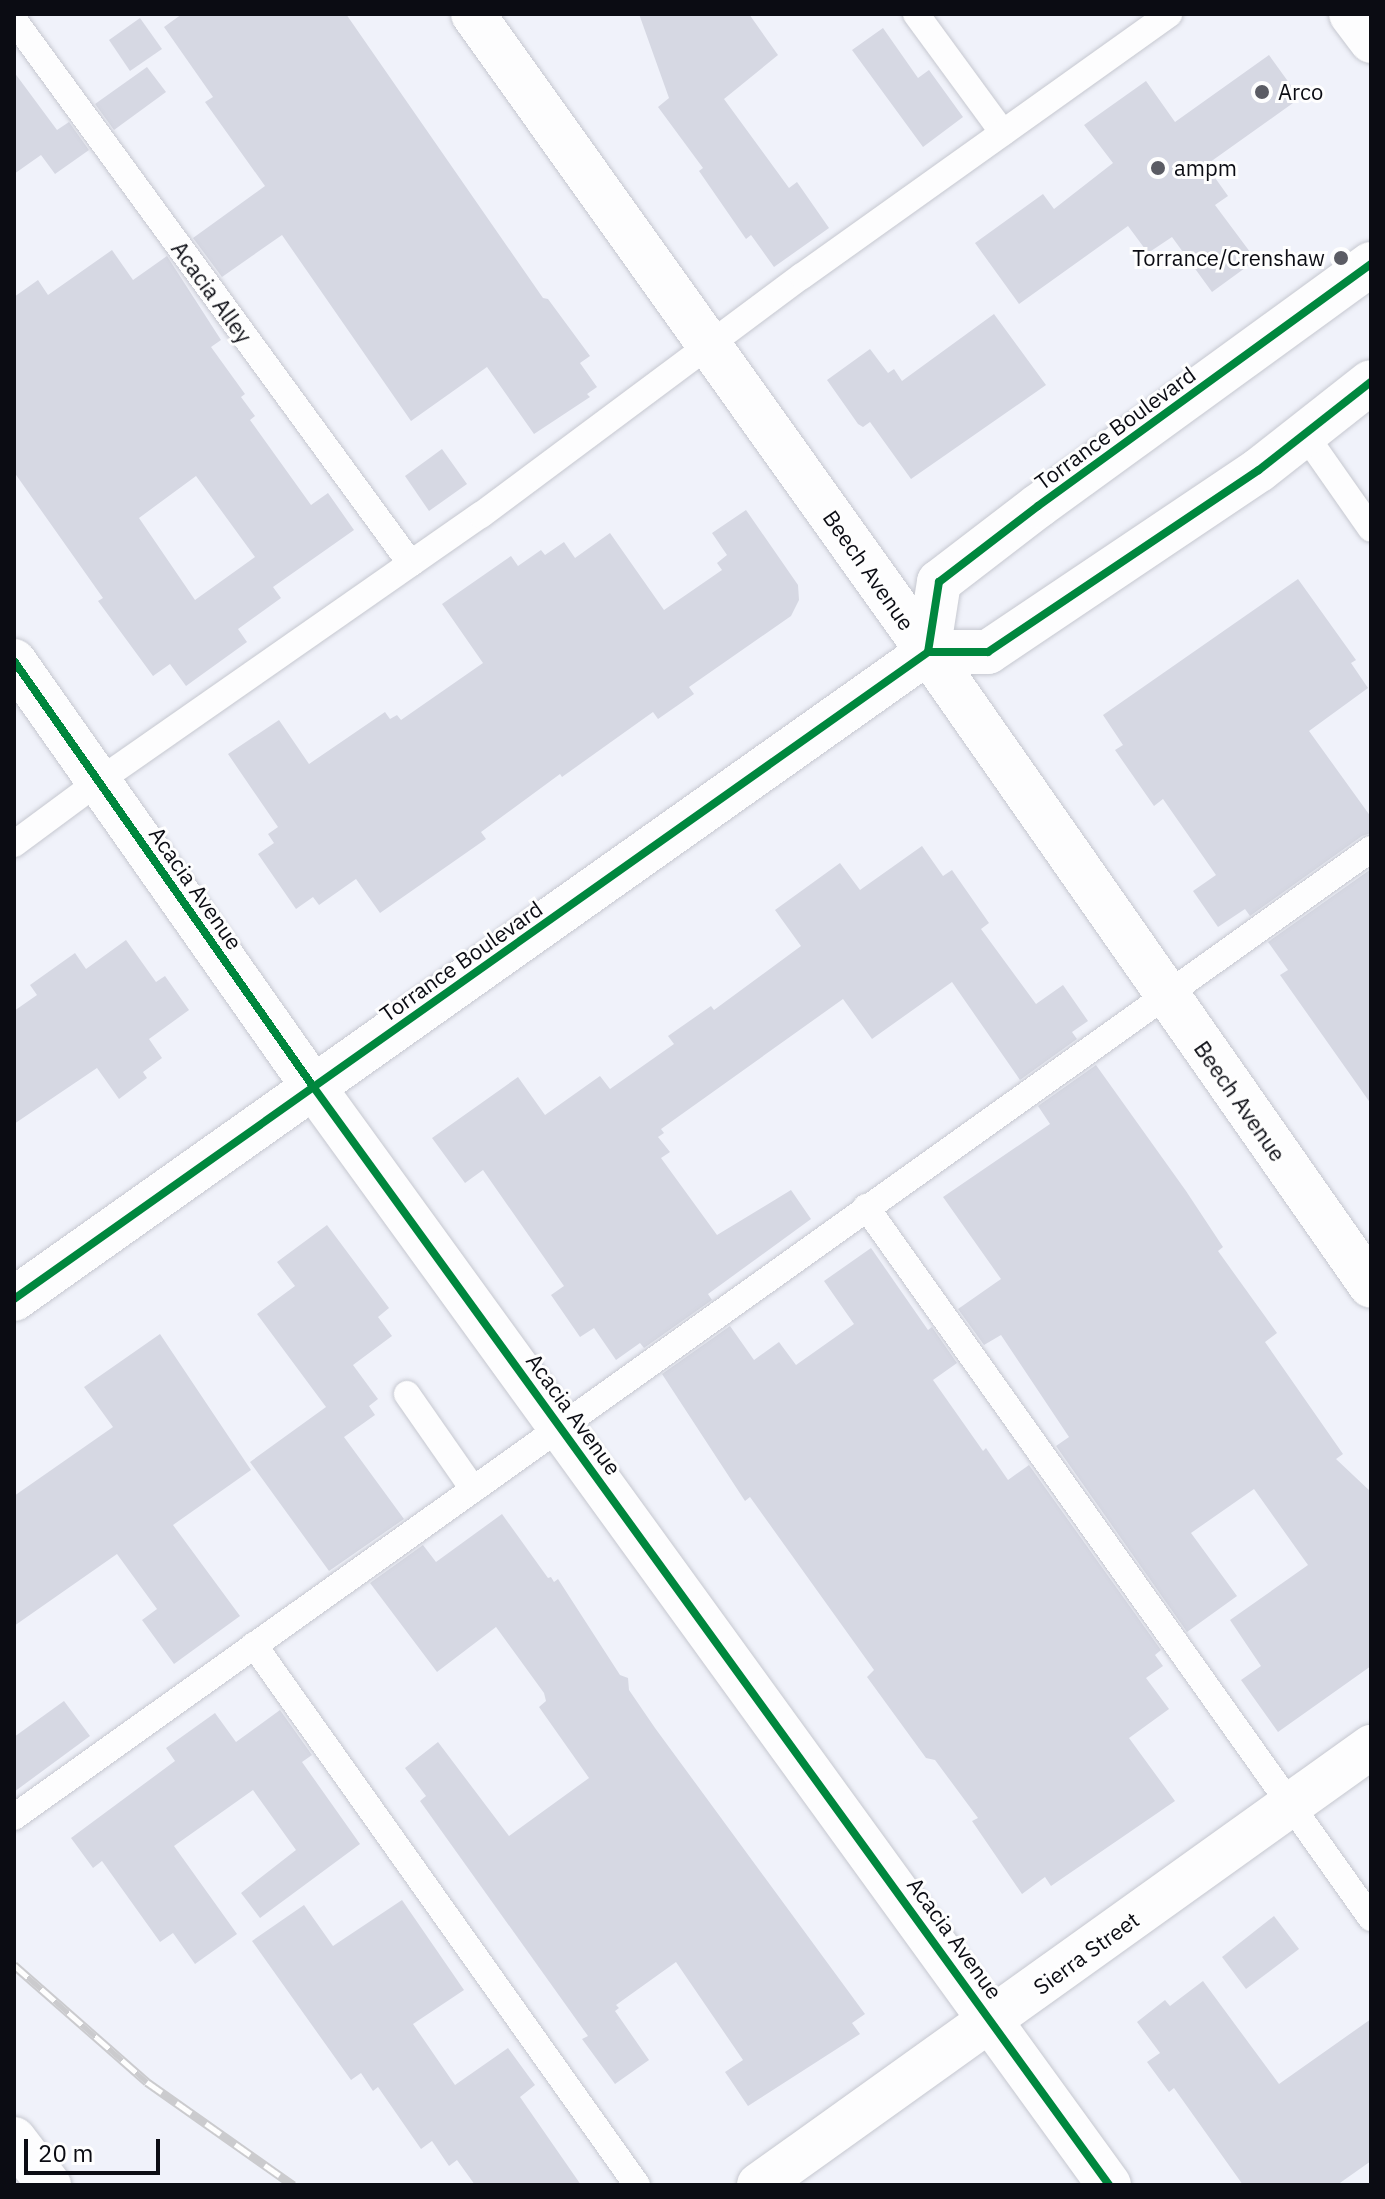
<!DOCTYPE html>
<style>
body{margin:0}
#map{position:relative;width:1385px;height:2199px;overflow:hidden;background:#f0f2fa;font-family:"IBM Plex Sans",sans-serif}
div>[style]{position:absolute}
.building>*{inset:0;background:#d6d8e3}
.roads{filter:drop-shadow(0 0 2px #c6c8d0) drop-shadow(0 0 2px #c6c8d0)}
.lane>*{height:26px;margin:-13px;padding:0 13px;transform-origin:13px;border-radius:13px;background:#fdfdfe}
.street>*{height:44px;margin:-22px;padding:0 22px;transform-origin:22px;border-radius:22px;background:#fdfdfe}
.primary>*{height:44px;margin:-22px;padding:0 22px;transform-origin:22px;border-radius:22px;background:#fdfdfe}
.rail>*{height:9px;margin-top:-4.5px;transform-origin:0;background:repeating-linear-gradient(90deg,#fefefe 0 18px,#cbcbce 0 36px);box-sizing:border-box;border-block:2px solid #cbcbce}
.cycleway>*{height:8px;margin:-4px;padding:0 4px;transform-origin:4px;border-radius:4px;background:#00873e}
.dots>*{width:22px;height:22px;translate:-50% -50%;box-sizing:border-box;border:4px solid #fefefe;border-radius:50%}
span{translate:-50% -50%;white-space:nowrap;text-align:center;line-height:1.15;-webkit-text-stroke:6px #fefefe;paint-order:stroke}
.poi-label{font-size:22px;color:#0b0c13}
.left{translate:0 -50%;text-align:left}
.right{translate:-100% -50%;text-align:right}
.street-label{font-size:22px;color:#0b0c13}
.frame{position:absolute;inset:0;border:16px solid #0b0c13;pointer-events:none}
.scale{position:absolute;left:24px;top:2139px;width:136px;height:36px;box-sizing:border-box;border:4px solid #0b0c13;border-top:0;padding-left:10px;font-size:24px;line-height:28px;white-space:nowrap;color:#0b0c13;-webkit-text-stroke:6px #fefefe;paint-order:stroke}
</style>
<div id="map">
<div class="building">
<i style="clip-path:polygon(182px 14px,346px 14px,543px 298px,548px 299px,590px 356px,580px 363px,597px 387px,587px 394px,590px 397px,534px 434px,487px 367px,411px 421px,282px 235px,222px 277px,193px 238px,265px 186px,205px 102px,213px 97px,164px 27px)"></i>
<i style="clip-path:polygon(639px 14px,749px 14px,778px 55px,724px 99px,789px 188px,797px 182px,829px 228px,774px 267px,751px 235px,746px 239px,699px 171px,703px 168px,658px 107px,669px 98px)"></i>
<i style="clip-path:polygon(140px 18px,162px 49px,130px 71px,109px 40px)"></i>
<i style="clip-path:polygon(883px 28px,918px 78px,929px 70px,963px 117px,923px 147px,852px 50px)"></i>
<i style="clip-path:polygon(1269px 55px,1300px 98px,1206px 165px,1228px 196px,1215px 205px,1256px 260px,1212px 292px,1172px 237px,1148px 253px,1128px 226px,1019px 304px,975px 243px,1043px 194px,1054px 209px,1113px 163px,1084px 125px,1146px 81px,1175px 122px)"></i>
<i style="clip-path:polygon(147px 67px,166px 92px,114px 130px,95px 104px)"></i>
<i style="clip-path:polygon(14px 72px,57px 130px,69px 122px,89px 150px,55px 174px,41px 155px,14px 174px)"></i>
<i style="clip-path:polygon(evenodd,112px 250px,133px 280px,167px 256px,221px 340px,211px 347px,245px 394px,241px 397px,255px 416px,250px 420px,311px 505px,328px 493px,354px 530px,273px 587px,281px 598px,238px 629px,247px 642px,186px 686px,170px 664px,153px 676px,98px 601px,103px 598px,14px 472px,14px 297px,38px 280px,48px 295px,112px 250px,196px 476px,255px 557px,195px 600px,139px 518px,196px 476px)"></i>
<i style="clip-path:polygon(994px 314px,1046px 385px,911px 479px,870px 422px,863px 427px,858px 424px,827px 380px,870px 349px,888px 373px,894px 369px,902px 381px)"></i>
<i style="clip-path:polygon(442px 449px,467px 484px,429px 511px,405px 476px)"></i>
<i style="clip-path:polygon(746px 510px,798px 585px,799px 600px,791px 616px,689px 687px,694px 694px,658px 719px,653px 712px,562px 777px,560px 774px,481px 832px,486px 839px,380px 913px,356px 879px,319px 905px,313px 897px,296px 909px,258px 854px,274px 843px,268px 834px,278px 827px,228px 754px,279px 720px,309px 764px,385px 712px,390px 719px,397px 715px,401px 720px,483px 663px,442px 604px,511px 556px,518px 566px,541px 550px,545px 555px,564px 542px,575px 558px,610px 533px,664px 610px,722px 570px,717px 563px,727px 555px,712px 533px)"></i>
<i style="clip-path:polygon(1298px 579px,1356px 660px,1351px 663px,1368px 688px,1309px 731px,1371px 817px,1371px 833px,1362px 836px,1250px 916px,1245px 909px,1218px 927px,1193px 891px,1216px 875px,1163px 799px,1154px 806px,1115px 750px,1123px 745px,1103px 715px)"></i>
<i style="clip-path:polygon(922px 846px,943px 876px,952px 870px,989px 923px,981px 929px,1036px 1004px,1063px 985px,1088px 1021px,1072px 1032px,1077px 1039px,1020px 1080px,952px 982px,872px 1039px,843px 999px,661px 1129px,664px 1133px,658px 1137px,670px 1152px,661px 1158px,717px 1235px,791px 1190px,811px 1219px,708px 1294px,712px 1300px,644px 1348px,640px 1343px,616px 1360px,594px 1328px,580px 1337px,551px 1295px,564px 1286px,483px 1170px,465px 1183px,432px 1138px,518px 1077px,545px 1115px,600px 1076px,610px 1089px,674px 1044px,668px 1036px,711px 1006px,714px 1010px,801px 946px,775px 910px,840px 863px,860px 890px)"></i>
<i style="clip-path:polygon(1371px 869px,1371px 1104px,1280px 975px,1288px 970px,1268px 942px)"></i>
<i style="clip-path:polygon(126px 940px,156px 982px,165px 976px,189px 1010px,149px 1039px,162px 1058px,143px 1072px,147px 1078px,119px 1099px,97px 1068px,14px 1124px,14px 1011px,37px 995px,30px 985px,75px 953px,86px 969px)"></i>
<i style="clip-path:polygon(1096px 1065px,1186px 1191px,1223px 1247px,1218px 1251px,1277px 1333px,1265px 1342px,1343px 1454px,1336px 1459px,1371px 1492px,1371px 1666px,1278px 1732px,1241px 1680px,1261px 1666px,1230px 1620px,1308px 1565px,1254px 1489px,1191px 1533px,1237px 1596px,1187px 1632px,1056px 1446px,1069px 1437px,1001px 1335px,984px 1345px,958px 1309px,1001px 1279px,943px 1197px,1050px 1124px,1038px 1106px)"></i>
<i style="clip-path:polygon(327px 1225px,389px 1308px,378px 1317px,392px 1336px,353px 1365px,378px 1399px,369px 1406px,375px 1415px,344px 1437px,404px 1519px,329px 1571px,250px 1462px,326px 1407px,257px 1314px,295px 1286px,277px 1262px)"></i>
<i style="clip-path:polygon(871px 1248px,928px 1330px,932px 1327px,957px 1363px,933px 1380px,983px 1451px,986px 1448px,1008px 1480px,1029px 1465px,1161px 1650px,1155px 1655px,1163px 1666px,1146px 1678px,1169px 1709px,1129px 1738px,1175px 1801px,1051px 1886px,1045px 1877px,1022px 1894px,972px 1821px,978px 1818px,935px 1760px,926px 1758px,867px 1677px,874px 1670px,750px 1497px,745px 1501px,662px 1374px,730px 1326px,754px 1360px,779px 1342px,796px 1365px,854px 1324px,824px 1281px)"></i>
<i style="clip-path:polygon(160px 1334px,251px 1470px,173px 1525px,240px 1616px,174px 1664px,142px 1620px,157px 1609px,117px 1554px,14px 1626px,14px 1496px,113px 1427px,84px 1387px)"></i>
<i style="clip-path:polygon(502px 1514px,548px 1578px,551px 1577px,554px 1582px,558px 1579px,620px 1675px,628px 1678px,629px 1690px,655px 1728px,865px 2014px,852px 2023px,860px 2034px,748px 2106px,725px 2072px,743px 2060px,676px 1962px,616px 2005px,619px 2008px,615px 2011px,649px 2060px,615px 2084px,582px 2039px,588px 2036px,420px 1801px,426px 1796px,405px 1768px,438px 1742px,509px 1836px,589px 1778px,539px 1707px,546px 1701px,544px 1693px,496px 1627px,437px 1672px,370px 1583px,423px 1545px,436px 1562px)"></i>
<i style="clip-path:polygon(64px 1701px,90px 1736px,14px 1792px,14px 1737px)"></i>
<i style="clip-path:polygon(280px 1710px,312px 1755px,302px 1762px,360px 1844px,260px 1918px,241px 1893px,296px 1850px,253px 1790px,174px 1846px,237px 1934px,195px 1964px,173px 1933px,160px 1942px,102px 1861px,93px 1868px,71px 1838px,175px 1761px,166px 1748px,215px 1713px,236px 1742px)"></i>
<i style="clip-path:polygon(402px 1900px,464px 1990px,413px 2024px,455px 2085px,508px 2048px,535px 2085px,520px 2097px,581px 2185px,475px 2185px,457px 2160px,449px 2166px,432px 2141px,421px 2149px,378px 2087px,373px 2091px,361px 2073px,351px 2080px,252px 1941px,304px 1905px,333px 1946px)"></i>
<i style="clip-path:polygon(1274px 1916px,1299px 1949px,1246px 1989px,1222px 1957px)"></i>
<i style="clip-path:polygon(1203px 1981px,1279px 2084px,1371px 2019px,1371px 2161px,1337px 2185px,1243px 2185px,1174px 2088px,1169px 2092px,1147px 2062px,1160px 2053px,1137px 2022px,1165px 2000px,1170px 2006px)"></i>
</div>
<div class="roads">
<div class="lane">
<i style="left:916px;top:14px;width:147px;rotate:53.8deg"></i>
<i style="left:14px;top:20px;width:673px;rotate:53.88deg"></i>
<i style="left:1306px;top:436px;width:113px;rotate:55deg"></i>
<i style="left:14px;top:844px;width:106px;rotate:-36.5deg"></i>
<i style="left:99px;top:781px;width:465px;rotate:-34.9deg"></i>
<i style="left:481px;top:515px;width:400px;rotate:-36.7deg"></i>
<i style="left:802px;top:276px;width:451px;rotate:-35.5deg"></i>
<i style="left:866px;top:1207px;width:872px;rotate:54.62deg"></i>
<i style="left:407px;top:1394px;width:116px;rotate:55.2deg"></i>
<i style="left:254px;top:1645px;width:662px;rotate:54.65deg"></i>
<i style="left:14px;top:1817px;width:1667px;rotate:-35.5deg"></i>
</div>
<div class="street">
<i style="left:473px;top:14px;width:784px;rotate:54.5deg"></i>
<i style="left:928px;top:652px;width:773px;rotate:55.06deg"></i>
<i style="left:14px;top:661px;width:518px;rotate:54.9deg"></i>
<i style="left:312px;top:1085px;width:1358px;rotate:54.07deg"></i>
<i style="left:14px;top:2139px;width:58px;rotate:52.7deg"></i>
<i style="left:759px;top:2185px;width:753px;rotate:-35.59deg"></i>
</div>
<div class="primary">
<i style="left:1351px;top:14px;width:34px;rotate:53deg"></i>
<i style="left:928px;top:652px;width:71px;rotate:-81.1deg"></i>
<i style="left:939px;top:582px;width:125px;rotate:-37.5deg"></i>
<i style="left:1038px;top:506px;width:412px;rotate:-36deg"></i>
<i style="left:14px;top:1299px;width:1120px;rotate:-35.29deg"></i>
<i style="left:928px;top:652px;width:60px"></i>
<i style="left:988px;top:652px;width:326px;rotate:-33.9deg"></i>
<i style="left:1259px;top:470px;width:142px;rotate:-38.2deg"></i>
</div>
</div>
<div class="rail">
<i style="left:14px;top:1965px;width:177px;rotate:41.3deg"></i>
<i style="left:147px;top:2082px;width:179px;rotate:35.2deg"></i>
</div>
<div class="cycleway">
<i style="left:928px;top:652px;width:71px;rotate:-81.1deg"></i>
<i style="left:939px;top:582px;width:125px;rotate:-37.5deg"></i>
<i style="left:1038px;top:506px;width:412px;rotate:-36deg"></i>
<i style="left:14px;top:661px;width:518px;rotate:54.9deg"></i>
<i style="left:312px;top:1085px;width:1358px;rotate:54.07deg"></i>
<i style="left:14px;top:1299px;width:1120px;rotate:-35.29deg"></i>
<i style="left:928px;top:652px;width:60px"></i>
<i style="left:988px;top:652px;width:326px;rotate:-33.9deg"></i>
<i style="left:1259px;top:470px;width:142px;rotate:-38.2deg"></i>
</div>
<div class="dots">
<i style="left:1262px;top:92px;background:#5b5c64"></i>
<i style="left:1158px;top:168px;background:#5b5c64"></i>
<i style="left:1341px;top:258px;background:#5b5c64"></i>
</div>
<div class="poi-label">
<span class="left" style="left:1278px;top:92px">Arco</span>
<span class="left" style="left:1174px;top:168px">ampm</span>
<span class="right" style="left:1325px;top:258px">Torrance/Crenshaw</span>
</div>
<div class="street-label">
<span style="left:212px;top:292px;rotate:54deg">Acacia Alley</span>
<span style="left:1115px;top:428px;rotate:-36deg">Torrance Boulevard</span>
<span style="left:869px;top:570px;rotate:55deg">Beech Avenue</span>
<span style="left:196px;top:888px;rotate:55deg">Acacia Avenue</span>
<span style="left:461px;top:961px;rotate:-35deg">Torrance Boulevard</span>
<span style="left:1240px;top:1101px;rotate:55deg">Beech Avenue</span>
<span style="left:574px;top:1414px;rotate:54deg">Acacia Avenue</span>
<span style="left:955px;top:1938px;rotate:54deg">Acacia Avenue</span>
<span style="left:1086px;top:1953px;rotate:-36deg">Sierra Street</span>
</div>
<div class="frame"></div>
<div class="scale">20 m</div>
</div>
